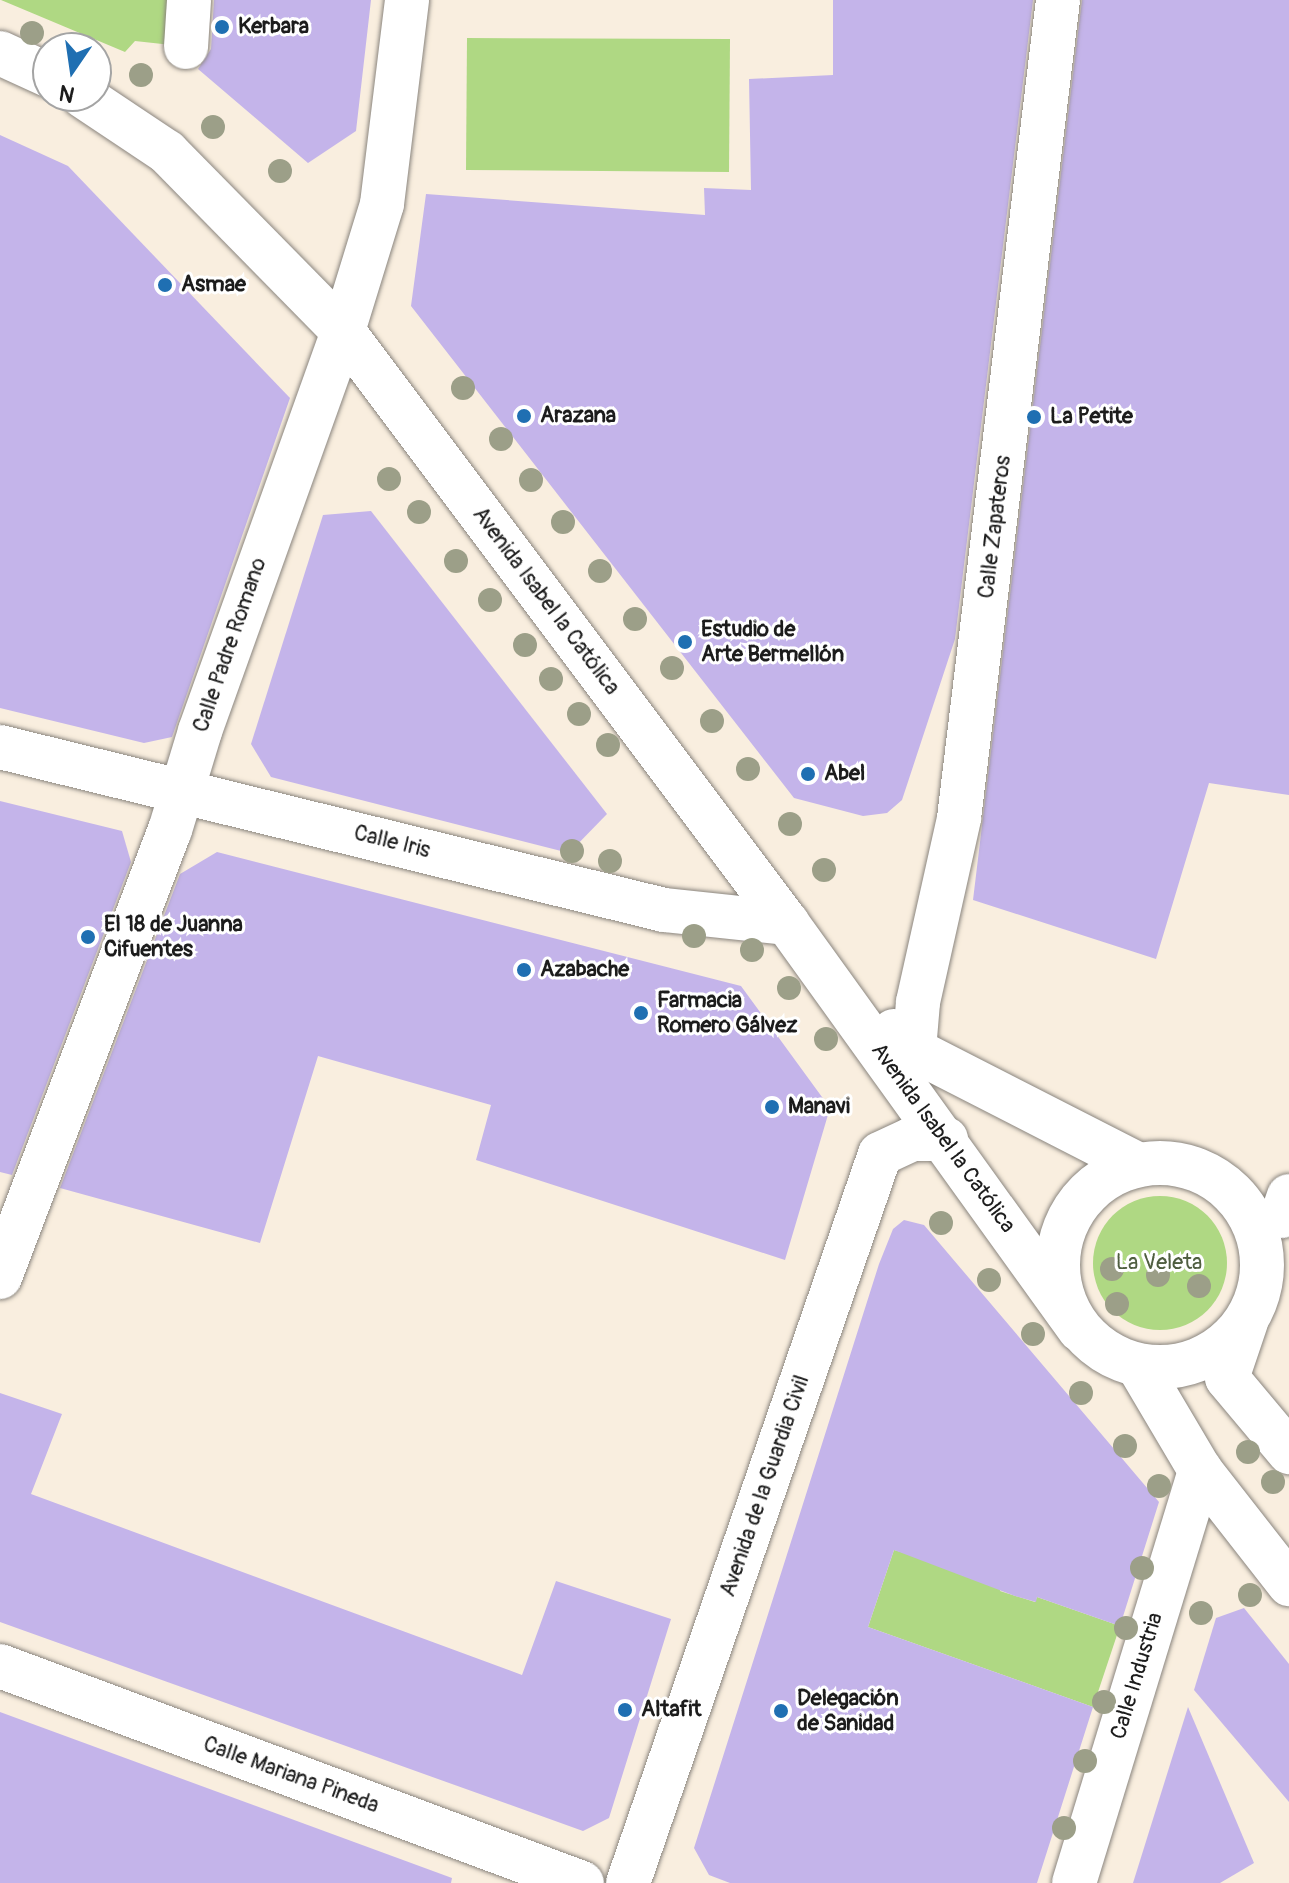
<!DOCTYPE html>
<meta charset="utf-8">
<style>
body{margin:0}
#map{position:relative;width:1289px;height:1883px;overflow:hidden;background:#f9eedf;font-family:Pangolin,sans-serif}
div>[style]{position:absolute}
.green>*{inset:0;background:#afd883}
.round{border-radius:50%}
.building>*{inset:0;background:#c4b4ea}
.roads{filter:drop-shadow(0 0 2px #8a857e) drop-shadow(0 0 2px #8a857e)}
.minor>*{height:44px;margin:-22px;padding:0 22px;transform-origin:22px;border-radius:22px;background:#fff}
.minor>.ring{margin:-22px;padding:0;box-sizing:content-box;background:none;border:44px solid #fff;border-radius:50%}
.trees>*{width:24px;height:24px;margin:-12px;border-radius:50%;background:#9c9f88}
.dots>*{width:22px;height:22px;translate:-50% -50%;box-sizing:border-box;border:4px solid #fff;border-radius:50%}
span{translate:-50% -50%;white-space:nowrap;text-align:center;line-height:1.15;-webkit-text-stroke:6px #fff;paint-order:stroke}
.poi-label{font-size:22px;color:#1c1c1c;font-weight:700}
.left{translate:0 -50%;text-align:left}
.street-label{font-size:22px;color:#1c1c1c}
.park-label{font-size:22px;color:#4f5e40}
.north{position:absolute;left:32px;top:32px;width:80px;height:80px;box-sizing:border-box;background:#fff;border:2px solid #a4a4a4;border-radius:50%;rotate:193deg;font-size:22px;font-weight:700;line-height:32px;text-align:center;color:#1c1c1c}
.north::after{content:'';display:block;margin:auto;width:28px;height:36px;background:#1f6fb2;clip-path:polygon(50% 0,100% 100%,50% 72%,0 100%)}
</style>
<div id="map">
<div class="green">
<i style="clip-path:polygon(1px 0,203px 0,199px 48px,135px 41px,125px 52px)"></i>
<i style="clip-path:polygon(467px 38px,730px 39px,729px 172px,466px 170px)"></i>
<i class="round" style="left:1093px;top:1196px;width:134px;height:134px"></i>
<i style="clip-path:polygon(894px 1550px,1002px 1581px,1000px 1591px,1035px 1602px,1037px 1597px,1120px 1626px,1093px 1707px,868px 1627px)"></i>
</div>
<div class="building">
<i style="clip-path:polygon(214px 0,371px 0,356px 131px,308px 163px,198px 69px,211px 49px)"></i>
<i style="clip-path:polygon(833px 0,1033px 0,955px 639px,902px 800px,887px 813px,863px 816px,794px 798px,411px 306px,426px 194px,705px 215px,704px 188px,751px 190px,749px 79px,833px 75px)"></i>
<i style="clip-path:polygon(1082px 0,1289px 0,1289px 795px,1209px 783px,1156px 959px,973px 900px)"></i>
<i style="clip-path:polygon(0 135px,68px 166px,290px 398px,172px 737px,144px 743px,0 708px)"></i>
<i style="clip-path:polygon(371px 511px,607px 814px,569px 853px,271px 777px,251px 744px,323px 515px)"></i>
<i style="clip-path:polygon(0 801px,122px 831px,131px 862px,12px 1175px,0 1172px)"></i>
<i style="clip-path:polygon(217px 852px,741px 986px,830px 1108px,785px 1260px,476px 1160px,491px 1105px,318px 1056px,260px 1243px,60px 1188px,180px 874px)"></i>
<i style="clip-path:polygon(904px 1220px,924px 1225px,1159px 1502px,1120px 1626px,1037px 1597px,1036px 1602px,1015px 1596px,894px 1550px,868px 1627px,1093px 1707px,1037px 1883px,730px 1883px,709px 1875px,694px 1848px,879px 1264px,893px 1229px)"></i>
<i style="clip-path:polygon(0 1393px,62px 1414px,31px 1494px,522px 1675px,556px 1581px,671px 1619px,609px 1818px,583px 1831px,0 1622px)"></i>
<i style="clip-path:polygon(1244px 1608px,1289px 1664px,1289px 1802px,1194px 1690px,1216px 1618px)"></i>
<i style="clip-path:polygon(1188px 1707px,1254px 1863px,1220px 1883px,1133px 1883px)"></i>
<i style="clip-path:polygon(0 1712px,452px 1878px,451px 1883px,0 1883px)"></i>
</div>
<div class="roads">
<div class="minor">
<i style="left:186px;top:47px;width:47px;rotate:-86.3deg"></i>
<i style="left:0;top:53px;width:53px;rotate:24.6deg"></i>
<i style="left:83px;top:96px;width:101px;rotate:33.7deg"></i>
<i style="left:167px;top:152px;width:251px;rotate:45.5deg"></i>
<i style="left:343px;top:331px;width:740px;rotate:53.13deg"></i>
<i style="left:787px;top:923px;width:501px;rotate:54.25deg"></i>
<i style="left:0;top:747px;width:684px;rotate:13.79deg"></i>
<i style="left:664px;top:910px;width:124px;rotate:6deg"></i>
<i style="left:894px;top:1031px;width:28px;rotate:44deg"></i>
<i style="left:914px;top:1050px;width:250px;rotate:27.1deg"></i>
<i style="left:914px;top:1050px;width:48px;rotate:-85.2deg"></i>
<i style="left:918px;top:1002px;width:189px;rotate:-77.4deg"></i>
<i style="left:959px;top:818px;width:824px;rotate:-83.1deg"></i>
<i class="ring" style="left:1058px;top:1163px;width:160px;height:160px"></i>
<i style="left:1282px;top:1216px;width:21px;rotate:-71deg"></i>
<i style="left:0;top:1277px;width:478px;rotate:-69.2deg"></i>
<i style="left:170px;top:830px;width:103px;rotate:-73.1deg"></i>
<i style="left:200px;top:731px;width:425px;rotate:-70.3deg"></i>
<i style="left:343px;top:331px;width:133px;rotate:-72.9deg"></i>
<i style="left:382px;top:204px;width:206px;rotate:-83deg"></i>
<i style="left:1246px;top:1322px;width:59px;rotate:108.7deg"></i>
<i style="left:1227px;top:1378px;width:97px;rotate:50deg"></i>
<i style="left:1139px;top:1367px;width:120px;rotate:59.4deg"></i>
<i style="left:1200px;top:1470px;width:145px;rotate:52deg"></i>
<i style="left:0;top:1666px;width:621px;rotate:20.45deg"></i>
<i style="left:628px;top:1883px;width:771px;rotate:-70.93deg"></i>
<i style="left:880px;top:1154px;width:35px;rotate:-25deg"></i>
<i style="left:912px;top:1139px;width:34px"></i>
<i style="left:1074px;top:1883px;width:432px;rotate:-73deg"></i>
</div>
</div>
<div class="trees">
<i style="left:32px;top:33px"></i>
<i style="left:141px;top:75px"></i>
<i style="left:213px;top:127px"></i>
<i style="left:280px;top:171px"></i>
<i style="left:463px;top:388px"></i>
<i style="left:501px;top:439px"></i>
<i style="left:389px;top:479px"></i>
<i style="left:531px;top:480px"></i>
<i style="left:419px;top:512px"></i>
<i style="left:563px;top:522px"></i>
<i style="left:456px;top:561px"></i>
<i style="left:600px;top:571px"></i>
<i style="left:490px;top:600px"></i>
<i style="left:635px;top:619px"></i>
<i style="left:525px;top:645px"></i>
<i style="left:672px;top:668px"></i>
<i style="left:551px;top:679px"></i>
<i style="left:579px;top:714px"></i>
<i style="left:712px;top:721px"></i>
<i style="left:608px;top:745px"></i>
<i style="left:748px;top:769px"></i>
<i style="left:790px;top:824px"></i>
<i style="left:572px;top:851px"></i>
<i style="left:610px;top:861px"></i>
<i style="left:824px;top:870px"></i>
<i style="left:694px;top:936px"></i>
<i style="left:752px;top:950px"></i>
<i style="left:789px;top:988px"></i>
<i style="left:826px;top:1039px"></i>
<i style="left:941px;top:1223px"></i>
<i style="left:1112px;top:1269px"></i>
<i style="left:1158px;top:1275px"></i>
<i style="left:989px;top:1280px"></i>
<i style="left:1199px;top:1286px"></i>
<i style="left:1117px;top:1304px"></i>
<i style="left:1033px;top:1334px"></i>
<i style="left:1081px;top:1393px"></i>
<i style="left:1125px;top:1446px"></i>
<i style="left:1248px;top:1452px"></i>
<i style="left:1273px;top:1482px"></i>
<i style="left:1159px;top:1486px"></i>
<i style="left:1142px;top:1568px"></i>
<i style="left:1250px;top:1595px"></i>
<i style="left:1201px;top:1613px"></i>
<i style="left:1126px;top:1628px"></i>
<i style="left:1104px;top:1702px"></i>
<i style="left:1085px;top:1761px"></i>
<i style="left:1064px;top:1828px"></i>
</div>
<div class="dots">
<i style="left:222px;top:27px;background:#1f6fb2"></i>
<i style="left:165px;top:285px;background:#1f6fb2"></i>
<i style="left:524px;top:416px;background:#1f6fb2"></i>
<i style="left:1034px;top:417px;background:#1f6fb2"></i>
<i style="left:685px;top:642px;background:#1f6fb2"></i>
<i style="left:808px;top:774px;background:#1f6fb2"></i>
<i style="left:88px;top:937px;background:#1f6fb2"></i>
<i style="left:524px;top:970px;background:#1f6fb2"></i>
<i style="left:641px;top:1013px;background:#1f6fb2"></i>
<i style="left:772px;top:1107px;background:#1f6fb2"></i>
<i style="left:625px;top:1710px;background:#1f6fb2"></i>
<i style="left:781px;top:1711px;background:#1f6fb2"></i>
</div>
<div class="poi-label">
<span class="left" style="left:238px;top:27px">Kerbara</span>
<span class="left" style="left:181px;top:285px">Asmae</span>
<span class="left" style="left:540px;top:416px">Arazana</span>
<span class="left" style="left:1050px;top:417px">La Petite</span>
<span class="left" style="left:701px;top:642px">Estudio de<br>Arte Bermellón</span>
<span class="left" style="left:824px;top:774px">Abel</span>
<span class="left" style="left:104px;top:937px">El 18 de Juanna<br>Cifuentes</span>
<span class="left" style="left:540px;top:970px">Azabache</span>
<span class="left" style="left:657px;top:1013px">Farmacia<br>Romero Gálvez</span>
<span class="left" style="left:788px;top:1107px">Manavi</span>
<span class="left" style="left:797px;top:1711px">Delegación<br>de Sanidad</span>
<span class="left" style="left:641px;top:1710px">Altafit</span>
</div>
<div class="street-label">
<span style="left:995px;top:527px;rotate:-83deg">Calle Zapateros</span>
<span style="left:546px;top:601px;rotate:53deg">Avenida Isabel la Católica</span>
<span style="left:230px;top:645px;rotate:-71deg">Calle Padre Romano</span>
<span style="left:392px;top:842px;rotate:14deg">Calle Iris</span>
<span style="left:943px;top:1138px;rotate:54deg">Avenida Isabel la Católica</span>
<span style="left:765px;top:1486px;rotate:-71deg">Avenida de la Guardia Civil</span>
<span style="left:1137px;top:1676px;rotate:-73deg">Calle Industria</span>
<span style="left:291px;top:1775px;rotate:20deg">Calle Mariana Pineda</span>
</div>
<div class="park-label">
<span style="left:1159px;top:1263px">La Veleta</span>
</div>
<div class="north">N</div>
</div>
